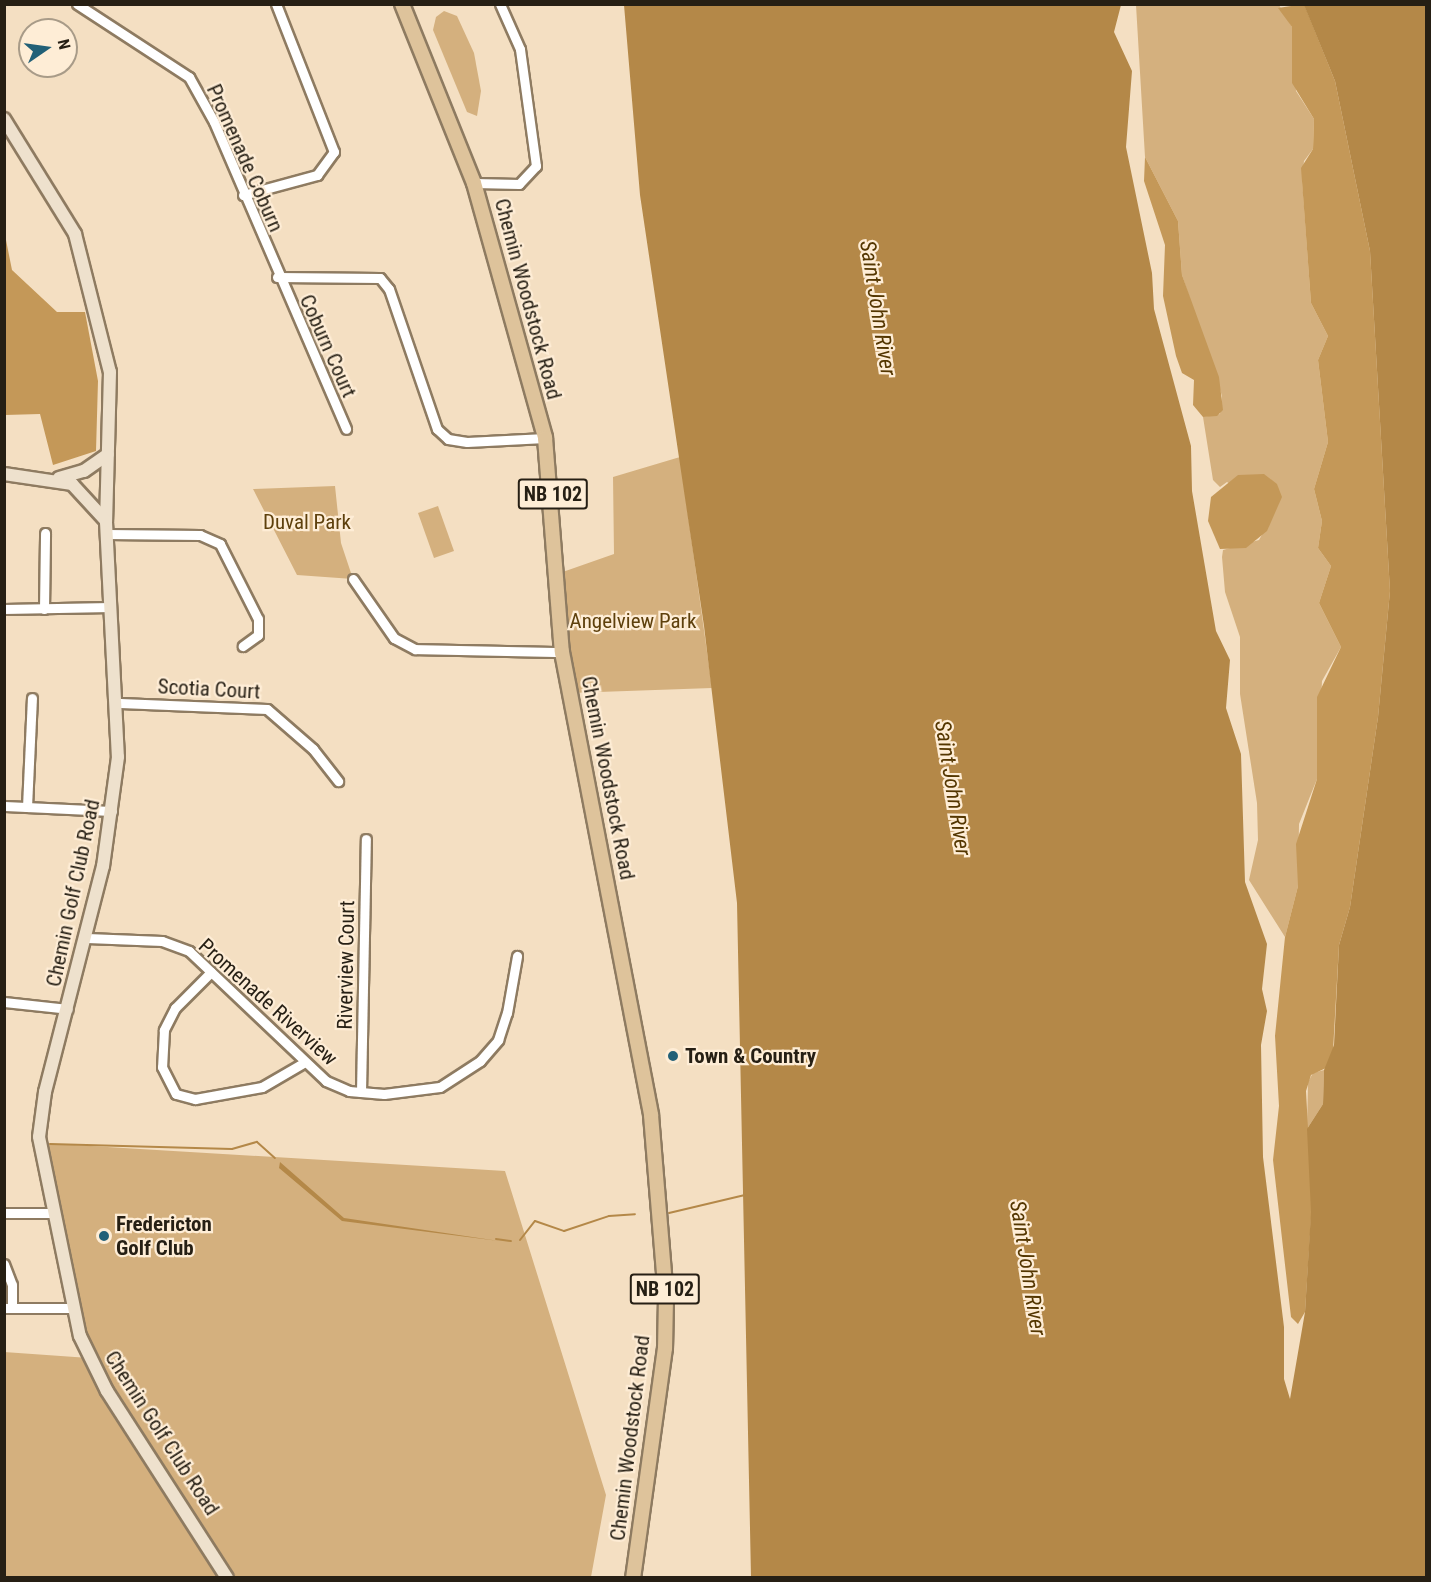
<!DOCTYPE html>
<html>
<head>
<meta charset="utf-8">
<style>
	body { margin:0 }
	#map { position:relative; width:1431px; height:1582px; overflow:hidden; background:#f4dfc2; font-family:"Roboto Condensed",sans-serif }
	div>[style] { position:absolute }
	.green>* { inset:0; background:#d4b07e }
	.forest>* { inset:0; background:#c49858 }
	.water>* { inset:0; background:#b48848 }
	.stream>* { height:2px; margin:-1px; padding:0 1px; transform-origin:1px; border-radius:1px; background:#b48848 }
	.roads { filter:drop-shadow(2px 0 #8e7b61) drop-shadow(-2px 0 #8e7b61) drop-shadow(0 2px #8e7b61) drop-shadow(0 -2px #8e7b61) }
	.street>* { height:9px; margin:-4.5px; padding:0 4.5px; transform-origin:4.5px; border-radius:4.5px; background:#fff }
	.secondary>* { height:12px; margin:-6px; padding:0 6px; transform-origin:6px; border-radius:6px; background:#eee1cd }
	.primary>* { height:14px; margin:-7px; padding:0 7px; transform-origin:7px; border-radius:7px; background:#dec39b }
	.dots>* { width:16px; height:16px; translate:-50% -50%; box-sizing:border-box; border:3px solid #feedd6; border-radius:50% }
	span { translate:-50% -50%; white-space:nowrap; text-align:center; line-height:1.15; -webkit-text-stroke:4.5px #feedd6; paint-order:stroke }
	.shield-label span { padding:2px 4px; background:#feedd6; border:2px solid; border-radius:4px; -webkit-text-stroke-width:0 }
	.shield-label { font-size:20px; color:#261f14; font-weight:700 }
	.street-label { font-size:21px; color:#261f14 }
	.park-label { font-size:21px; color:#5e400c }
	.poi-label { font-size:21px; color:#261f14; font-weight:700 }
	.left { translate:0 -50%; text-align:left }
	.water-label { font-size:22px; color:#543600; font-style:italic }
	.frame { position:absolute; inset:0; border:6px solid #261f14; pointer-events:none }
	.north { position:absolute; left:18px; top:18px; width:60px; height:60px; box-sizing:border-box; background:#feedd6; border:2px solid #a89b88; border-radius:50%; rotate:77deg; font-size:16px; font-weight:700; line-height:24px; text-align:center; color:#261f14 }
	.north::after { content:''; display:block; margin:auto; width:21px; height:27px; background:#226077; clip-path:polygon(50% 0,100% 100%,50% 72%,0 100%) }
</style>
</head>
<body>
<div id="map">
	<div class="green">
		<div style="clip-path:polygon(1136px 5px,1279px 5px,1292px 27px,1296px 91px,1314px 119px,1313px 149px,1304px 161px,1302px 179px,1311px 303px,1328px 336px,1318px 360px,1328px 442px,1314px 489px,1322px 521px,1318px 548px,1331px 566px,1319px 603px,1341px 647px,1322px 681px,1317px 779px,1299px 824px,1298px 886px,1285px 937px,1249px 880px,1258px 840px,1257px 803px,1240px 694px,1240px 637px,1225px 592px,1222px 557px,1223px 550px,1259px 540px,1274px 513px,1227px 482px,1220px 487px,1213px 480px,1203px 417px,1220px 414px,1222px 396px,1182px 275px,1178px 221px,1145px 157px)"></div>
		<div style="clip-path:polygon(444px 11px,457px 16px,474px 53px,481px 91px,477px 116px,467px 112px,433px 30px,436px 17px)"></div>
		<div style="clip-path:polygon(680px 457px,712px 688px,570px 693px,557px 574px,614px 554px,613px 477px)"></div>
		<div style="clip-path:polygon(335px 486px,341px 543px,353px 579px,297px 575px,253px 489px)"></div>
		<div style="clip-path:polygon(438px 506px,454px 551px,434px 558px,418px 513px)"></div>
		<div style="clip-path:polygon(1324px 1070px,1323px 1104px,1307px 1129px,1308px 1082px,1313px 1073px)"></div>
		<div style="clip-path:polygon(41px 1143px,505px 1171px,606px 1495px,591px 1577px,5px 1577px,4px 1352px,89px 1358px)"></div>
	</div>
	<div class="forest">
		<div style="clip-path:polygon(1304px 4px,1335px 81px,1370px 251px,1390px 591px,1378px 717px,1350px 907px,1339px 945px,1333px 1051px,1326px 1068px,1311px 1075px,1306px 1091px,1312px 1203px,1305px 1312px,1298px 1324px,1291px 1317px,1273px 1160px,1279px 1106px,1275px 1036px,1285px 937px,1298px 886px,1296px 844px,1317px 779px,1317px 697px,1341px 647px,1319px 603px,1331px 566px,1318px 548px,1322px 521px,1314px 489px,1328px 442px,1318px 360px,1328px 336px,1311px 303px,1301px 168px,1313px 149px,1314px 119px,1292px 83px,1292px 27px,1278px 8px)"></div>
		<div style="clip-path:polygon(1145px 157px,1178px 221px,1182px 275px,1219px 377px,1223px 410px,1217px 416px,1203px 417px,1193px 405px,1194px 380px,1182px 373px,1176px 356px,1163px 296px,1165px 245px,1144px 181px)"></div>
		<div style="clip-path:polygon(5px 235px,12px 270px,57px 312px,85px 312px,98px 381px,96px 451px,53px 465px,40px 414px,5px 415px)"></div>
		<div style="clip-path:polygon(1264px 474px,1277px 484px,1282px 497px,1267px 531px,1246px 548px,1220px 549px,1208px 521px,1211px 497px,1238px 475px)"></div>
	</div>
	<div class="water">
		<div style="clip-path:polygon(624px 5px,1121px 5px,1114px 32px,1132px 71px,1126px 147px,1152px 273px,1154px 309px,1191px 446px,1192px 491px,1216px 631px,1230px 660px,1226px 708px,1241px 754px,1245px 882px,1267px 944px,1262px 989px,1267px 1011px,1261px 1045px,1263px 1157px,1284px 1327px,1284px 1379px,1290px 1399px,1305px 1312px,1311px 1212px,1307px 1129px,1323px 1104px,1324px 1070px,1334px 1045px,1339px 945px,1350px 907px,1378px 717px,1390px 591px,1370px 251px,1335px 81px,1304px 5px,1426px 5px,1426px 1577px,751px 1577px,737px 903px,704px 626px,640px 195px)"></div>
		<div style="clip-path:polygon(280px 1162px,344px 1218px,499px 1241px,342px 1221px,279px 1168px)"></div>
	</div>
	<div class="stream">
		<div style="left:50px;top:1144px;width:182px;rotate:1.6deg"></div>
		<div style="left:232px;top:1149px;width:26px;rotate:-16deg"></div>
		<div style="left:257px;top:1142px;width:24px;rotate:42deg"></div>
		<div style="left:669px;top:1213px;width:78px;rotate:-13.3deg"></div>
		<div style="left:496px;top:1239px;width:15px;rotate:8deg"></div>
		<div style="left:520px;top:1240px;width:24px;rotate:-52deg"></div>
		<div style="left:535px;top:1221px;width:31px;rotate:19deg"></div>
		<div style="left:564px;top:1231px;width:47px;rotate:-18.4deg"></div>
		<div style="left:609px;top:1216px;width:26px;rotate:-4deg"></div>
	</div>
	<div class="roads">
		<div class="street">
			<div style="left:77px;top:4px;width:134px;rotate:33.1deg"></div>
			<div style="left:189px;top:77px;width:51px;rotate:60.9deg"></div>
			<div style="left:214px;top:122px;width:334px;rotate:66.7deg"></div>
			<div style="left:474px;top:183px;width:45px;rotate:1.3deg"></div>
			<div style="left:519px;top:184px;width:25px;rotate:-47deg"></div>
			<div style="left:536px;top:166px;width:118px;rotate:-97.8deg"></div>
			<div style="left:520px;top:49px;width:49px;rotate:-114deg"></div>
			<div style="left:243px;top:195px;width:77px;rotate:-15.1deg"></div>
			<div style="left:317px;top:175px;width:29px;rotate:-54deg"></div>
			<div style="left:334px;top:152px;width:159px;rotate:-111.4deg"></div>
			<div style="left:277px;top:277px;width:103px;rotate:0.6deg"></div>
			<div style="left:380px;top:278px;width:14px;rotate:51deg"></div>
			<div style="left:389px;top:289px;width:148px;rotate:71.1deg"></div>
			<div style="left:437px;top:429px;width:15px;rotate:42deg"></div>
			<div style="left:448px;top:439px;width:19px;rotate:9deg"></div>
			<div style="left:467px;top:442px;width:78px;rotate:-2.9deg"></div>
			<div style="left:107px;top:534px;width:93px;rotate:0.6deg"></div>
			<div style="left:200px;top:535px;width:22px;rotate:24deg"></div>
			<div style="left:220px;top:544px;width:84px;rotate:63.1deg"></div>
			<div style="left:258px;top:619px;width:16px;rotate:90deg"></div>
			<div style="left:258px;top:635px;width:19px;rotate:144deg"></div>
			<div style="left:353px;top:579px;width:72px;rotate:55.2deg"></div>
			<div style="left:394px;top:638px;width:24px;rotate:28deg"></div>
			<div style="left:415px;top:649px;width:147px;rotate:1.2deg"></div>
			<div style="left:4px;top:609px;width:107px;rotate:-1.1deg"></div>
			<div style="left:44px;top:609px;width:76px;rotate:-89.2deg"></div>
			<div style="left:120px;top:703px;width:147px;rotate:2.3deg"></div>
			<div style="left:267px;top:709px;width:61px;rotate:41deg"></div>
			<div style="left:313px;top:749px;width:41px;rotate:52deg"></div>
			<div style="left:4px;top:806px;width:108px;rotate:2.7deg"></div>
			<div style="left:27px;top:807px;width:109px;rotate:-87.4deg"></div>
			<div style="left:87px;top:938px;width:75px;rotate:2.3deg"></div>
			<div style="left:162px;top:941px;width:29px;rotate:20deg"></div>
			<div style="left:189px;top:951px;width:189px;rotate:43.5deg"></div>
			<div style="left:326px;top:1081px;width:25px;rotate:23deg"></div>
			<div style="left:349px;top:1091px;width:35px;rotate:5deg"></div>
			<div style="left:384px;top:1094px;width:56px;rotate:-7.1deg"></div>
			<div style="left:440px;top:1087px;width:48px;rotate:-33deg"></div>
			<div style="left:480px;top:1061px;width:28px;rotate:-49deg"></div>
			<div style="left:498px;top:1040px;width:28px;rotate:-72deg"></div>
			<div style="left:507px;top:1013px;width:58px;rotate:-80deg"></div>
			<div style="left:211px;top:972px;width:51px;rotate:135deg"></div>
			<div style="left:175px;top:1008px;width:25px;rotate:117deg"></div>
			<div style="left:164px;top:1030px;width:37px;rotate:93deg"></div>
			<div style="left:162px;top:1067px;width:30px;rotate:63deg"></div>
			<div style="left:176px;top:1094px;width:20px;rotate:15deg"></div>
			<div style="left:195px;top:1099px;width:68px;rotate:-10.2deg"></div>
			<div style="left:262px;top:1087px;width:48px;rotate:-30.3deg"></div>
			<div style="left:4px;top:1002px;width:64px;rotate:6.2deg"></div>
			<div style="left:361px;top:1092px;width:253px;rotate:-88.9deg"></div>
			<div style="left:4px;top:1213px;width:47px"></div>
			<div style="left:4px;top:1264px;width:22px;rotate:69deg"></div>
			<div style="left:12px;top:1285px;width:23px;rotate:90deg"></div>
			<div style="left:12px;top:1308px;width:8px;rotate:180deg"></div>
			<div style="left:12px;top:1308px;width:59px"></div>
		</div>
		<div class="secondary">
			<div style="left:4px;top:119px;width:135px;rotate:58.3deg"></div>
			<div style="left:75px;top:234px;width:142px;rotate:75.8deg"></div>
			<div style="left:110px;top:372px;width:150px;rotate:91.5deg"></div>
			<div style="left:106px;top:522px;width:235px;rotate:87.1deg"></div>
			<div style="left:118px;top:757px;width:110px;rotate:97.8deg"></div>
			<div style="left:103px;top:866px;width:233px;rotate:104.4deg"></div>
			<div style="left:45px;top:1092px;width:45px;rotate:97.6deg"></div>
			<div style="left:39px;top:1137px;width:203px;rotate:78.4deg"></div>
			<div style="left:80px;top:1336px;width:61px;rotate:63.9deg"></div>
			<div style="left:107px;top:1391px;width:222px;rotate:57.3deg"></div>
			<div style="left:4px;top:474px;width:69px;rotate:8.4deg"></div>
			<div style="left:72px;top:484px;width:50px;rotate:47.4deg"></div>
			<div style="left:59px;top:478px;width:26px;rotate:-16deg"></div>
			<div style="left:84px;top:471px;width:29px;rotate:-35deg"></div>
		</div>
		<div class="primary">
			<div style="left:402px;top:4px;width:193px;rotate:68.1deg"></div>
			<div style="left:474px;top:183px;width:265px;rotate:74.4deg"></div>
			<div style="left:545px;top:438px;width:215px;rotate:85.5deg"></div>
			<div style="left:562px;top:652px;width:471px;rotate:79.1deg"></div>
			<div style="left:651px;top:1115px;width:184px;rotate:85.3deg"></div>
			<div style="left:666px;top:1298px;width:50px;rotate:91.1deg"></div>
			<div style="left:665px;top:1348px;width:232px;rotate:97.9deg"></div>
		</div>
	</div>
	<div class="dots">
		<div style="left:673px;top:1056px;background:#226077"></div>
		<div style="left:104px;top:1236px;background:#226077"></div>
	</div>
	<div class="shield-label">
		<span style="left:553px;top:494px">NB 102</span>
		<span style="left:665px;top:1289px">NB 102</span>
	</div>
	<div class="street-label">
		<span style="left:245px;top:158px;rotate:66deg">Promenade Coburn</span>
		<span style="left:528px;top:299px;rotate:75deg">Chemin Woodstock Road</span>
		<span style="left:328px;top:346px;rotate:66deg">Coburn Court</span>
		<span style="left:209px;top:689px;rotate:3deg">Scotia Court</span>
		<span style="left:608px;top:778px;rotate:79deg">Chemin Woodstock Road</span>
		<span style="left:73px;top:893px;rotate:-78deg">Chemin Golf Club Road</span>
		<span style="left:346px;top:965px;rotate:-89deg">Riverview Court</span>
		<span style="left:268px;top:1002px;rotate:42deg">Promenade Riverview</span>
		<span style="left:162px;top:1433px;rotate:57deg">Chemin Golf Club Road</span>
		<span style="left:630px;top:1438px;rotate:-83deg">Chemin Woodstock Road</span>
	</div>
	<div class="park-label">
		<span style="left:307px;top:522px">Duval Park</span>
		<span style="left:633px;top:621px">Angelview Park</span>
	</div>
	<div class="poi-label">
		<span class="left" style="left:685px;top:1056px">Town &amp; Country</span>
		<span class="left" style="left:116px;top:1236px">Fredericton<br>Golf Club</span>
	</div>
	<div class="water-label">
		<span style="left:878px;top:308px;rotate:81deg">Saint John River</span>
		<span style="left:953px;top:788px;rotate:81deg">Saint John River</span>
		<span style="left:1028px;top:1268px;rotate:81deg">Saint John River</span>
	</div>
	<div class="frame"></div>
	<div class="north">N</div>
</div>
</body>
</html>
